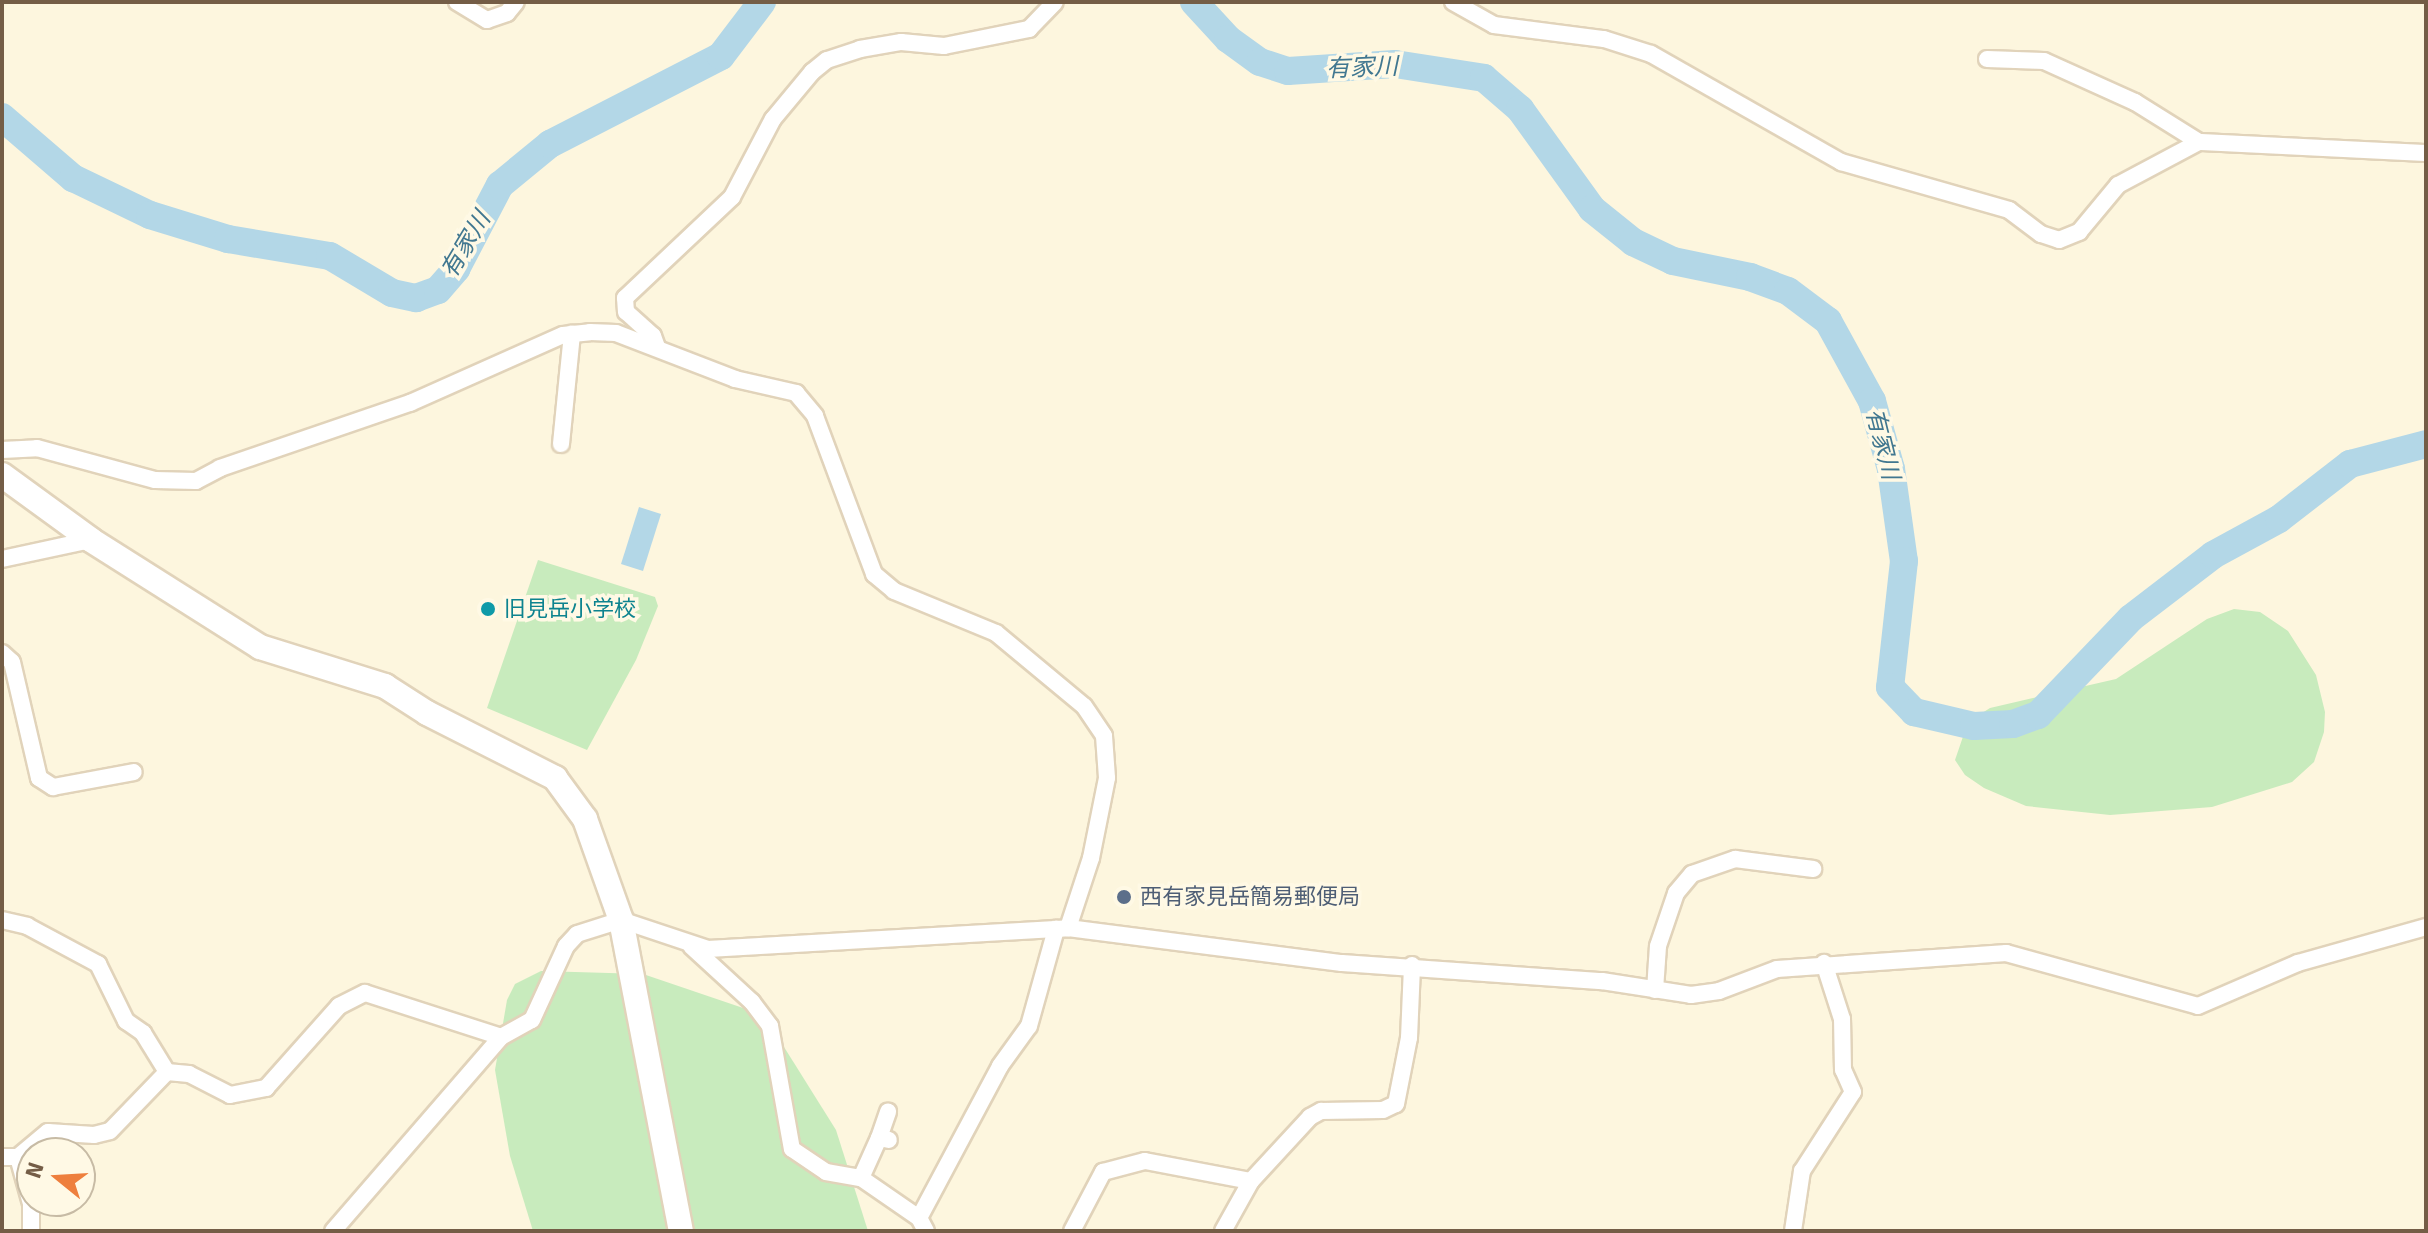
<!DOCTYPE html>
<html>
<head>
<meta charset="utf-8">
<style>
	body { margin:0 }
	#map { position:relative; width:2428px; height:1233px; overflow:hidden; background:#fdf6de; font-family:Signika,"Noto Sans JP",sans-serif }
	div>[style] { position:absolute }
	.green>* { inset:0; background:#c8ebbd }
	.water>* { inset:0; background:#b3d7e7 }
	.river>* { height:28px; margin:-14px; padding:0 14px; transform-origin:14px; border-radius:14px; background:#b3d7e7 }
	.roads { filter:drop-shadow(2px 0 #e1d3ba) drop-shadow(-2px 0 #e1d3ba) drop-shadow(0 2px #e1d3ba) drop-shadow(0 -2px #e1d3ba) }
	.street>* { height:16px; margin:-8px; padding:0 8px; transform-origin:8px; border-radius:8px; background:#fff }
	.secondary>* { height:24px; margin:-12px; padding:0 12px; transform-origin:12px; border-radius:12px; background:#fff }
	.dots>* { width:22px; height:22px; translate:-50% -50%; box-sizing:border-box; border:4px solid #fff9e5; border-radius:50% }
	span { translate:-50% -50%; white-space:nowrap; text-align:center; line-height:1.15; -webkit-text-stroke:7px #fff9e5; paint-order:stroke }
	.culture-label { font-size:22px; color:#0d838f }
	.left { translate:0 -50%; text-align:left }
	.service-label { font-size:22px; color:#4e5e75 }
	.water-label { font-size:24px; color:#417790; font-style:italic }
	.frame { position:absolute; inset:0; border:4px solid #745d46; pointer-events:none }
	.north { position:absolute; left:16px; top:1137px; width:80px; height:80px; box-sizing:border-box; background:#fff9e5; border:2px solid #c7bba5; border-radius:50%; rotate:288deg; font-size:22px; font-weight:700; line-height:32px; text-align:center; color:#745d46 }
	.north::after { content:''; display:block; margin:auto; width:28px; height:36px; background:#ee7f3d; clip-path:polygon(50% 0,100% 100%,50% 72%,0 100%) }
</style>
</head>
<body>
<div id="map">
	<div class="green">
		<div style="clip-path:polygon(538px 560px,655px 597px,658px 606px,636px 660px,587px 750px,487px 708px)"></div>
		<div style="clip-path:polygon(2234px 609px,2260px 612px,2288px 631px,2316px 675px,2325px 712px,2324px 732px,2314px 762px,2292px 782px,2212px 807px,2110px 815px,2026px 806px,1984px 788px,1965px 775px,1955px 760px,1968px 722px,1990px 708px,2116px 679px,2207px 619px)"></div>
		<div style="clip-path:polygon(541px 971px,643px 974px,749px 1010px,779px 1039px,836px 1130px,868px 1231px,533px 1231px,510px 1156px,495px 1070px,507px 1000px,515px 984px)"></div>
	</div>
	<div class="water">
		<div style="clip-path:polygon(639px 507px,661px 514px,643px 571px,621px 564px)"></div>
	</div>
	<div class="river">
		<div style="left:1194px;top:2px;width:50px;rotate:47.4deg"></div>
		<div style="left:1228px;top:39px;width:39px;rotate:36deg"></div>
		<div style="left:1260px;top:62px;width:29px;rotate:18deg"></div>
		<div style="left:1288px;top:71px;width:107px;rotate:-3.7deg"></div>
		<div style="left:1395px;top:64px;width:90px;rotate:8.9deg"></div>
		<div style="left:1484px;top:78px;width:48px;rotate:40.7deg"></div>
		<div style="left:1520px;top:109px;width:123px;rotate:54.2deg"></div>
		<div style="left:1592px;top:209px;width:53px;rotate:38.8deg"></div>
		<div style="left:1633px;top:242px;width:44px;rotate:25.4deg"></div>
		<div style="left:1673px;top:261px;width:79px;rotate:11.7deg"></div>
		<div style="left:1750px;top:277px;width:40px;rotate:20.2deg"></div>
		<div style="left:1788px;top:291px;width:50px;rotate:36.9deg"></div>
		<div style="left:1828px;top:321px;width:91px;rotate:61.2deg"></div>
		<div style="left:1872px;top:401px;width:71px;rotate:74.4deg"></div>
		<div style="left:1891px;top:469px;width:93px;rotate:82deg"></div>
		<div style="left:1904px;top:561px;width:127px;rotate:96.3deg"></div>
		<div style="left:1890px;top:687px;width:35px;rotate:46deg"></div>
		<div style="left:1914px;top:712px;width:62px;rotate:13.1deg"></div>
		<div style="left:1974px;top:726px;width:39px;rotate:-3deg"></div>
		<div style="left:2013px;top:724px;width:27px;rotate:-20deg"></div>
		<div style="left:2038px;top:715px;width:134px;rotate:-46.2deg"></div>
		<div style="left:2131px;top:618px;width:103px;rotate:-37.5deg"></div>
		<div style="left:2213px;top:555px;width:75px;rotate:-28.6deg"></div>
		<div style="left:2279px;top:519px;width:90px;rotate:-37.8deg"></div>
		<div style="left:2350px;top:464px;width:79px;rotate:-14.7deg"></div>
		<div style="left:2px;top:117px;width:94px;rotate:40.7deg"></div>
		<div style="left:73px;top:178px;width:85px;rotate:25.7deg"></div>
		<div style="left:150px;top:215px;width:82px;rotate:17.1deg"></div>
		<div style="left:228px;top:239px;width:103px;rotate:9.5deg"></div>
		<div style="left:330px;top:256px;width:72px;rotate:30.8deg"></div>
		<div style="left:392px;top:293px;width:25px;rotate:12deg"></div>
		<div style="left:416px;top:298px;width:23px;rotate:-20deg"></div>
		<div style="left:438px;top:290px;width:28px;rotate:-49deg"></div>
		<div style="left:456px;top:269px;width:95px;rotate:-62.4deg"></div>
		<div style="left:500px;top:185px;width:65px;rotate:-39.4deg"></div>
		<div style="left:550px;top:144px;width:192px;rotate:-27.2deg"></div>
		<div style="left:721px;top:56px;width:68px;rotate:-52.8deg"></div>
	</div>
	<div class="roads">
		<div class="street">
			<div style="left:457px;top:2px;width:35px;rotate:31deg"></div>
			<div style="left:487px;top:20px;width:21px;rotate:-19deg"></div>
			<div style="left:507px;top:13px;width:14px;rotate:-51deg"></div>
			<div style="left:1453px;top:2px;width:47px;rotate:29.3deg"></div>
			<div style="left:1494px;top:25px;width:111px;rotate:7.3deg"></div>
			<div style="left:1604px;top:39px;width:49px;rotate:17.7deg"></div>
			<div style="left:1651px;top:54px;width:219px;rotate:29.6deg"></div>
			<div style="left:1841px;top:162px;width:175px;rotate:15.9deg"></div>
			<div style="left:2009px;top:210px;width:40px;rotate:37deg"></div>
			<div style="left:2041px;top:234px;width:19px;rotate:18deg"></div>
			<div style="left:2059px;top:240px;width:22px;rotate:-22deg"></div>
			<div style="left:2079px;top:232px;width:61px;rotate:-50.3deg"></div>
			<div style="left:2118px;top:185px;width:92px;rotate:-28deg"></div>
			<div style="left:2199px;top:142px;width:227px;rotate:2.8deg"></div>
			<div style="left:1987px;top:59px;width:57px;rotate:2deg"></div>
			<div style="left:2044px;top:61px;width:100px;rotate:24.3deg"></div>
			<div style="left:2135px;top:102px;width:75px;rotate:32deg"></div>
			<div style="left:657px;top:347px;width:12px;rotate:-110deg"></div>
			<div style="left:653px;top:336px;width:36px;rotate:-138deg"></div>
			<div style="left:626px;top:312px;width:14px;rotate:-94deg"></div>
			<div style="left:625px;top:298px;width:147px;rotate:-43.3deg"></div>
			<div style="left:732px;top:197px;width:88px;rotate:-62.3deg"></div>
			<div style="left:773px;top:119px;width:61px;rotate:-50.3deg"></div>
			<div style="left:812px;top:72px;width:19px;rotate:-39deg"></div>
			<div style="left:827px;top:60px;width:35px;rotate:-18deg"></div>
			<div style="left:860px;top:49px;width:42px;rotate:-9.7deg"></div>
			<div style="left:901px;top:42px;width:43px;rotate:5.3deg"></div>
			<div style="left:944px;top:46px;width:87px;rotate:-11.3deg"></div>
			<div style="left:1029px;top:29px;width:37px;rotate:-46deg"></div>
			<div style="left:561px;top:444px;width:111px;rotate:-84.3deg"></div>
			<div style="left:2px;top:450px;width:35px;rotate:-3deg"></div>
			<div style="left:37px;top:448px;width:122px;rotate:15.2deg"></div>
			<div style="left:155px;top:480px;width:41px;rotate:1.4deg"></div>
			<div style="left:196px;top:481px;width:27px;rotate:-28deg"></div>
			<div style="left:220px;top:468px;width:201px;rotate:-18.9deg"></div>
			<div style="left:410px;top:403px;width:167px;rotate:-24deg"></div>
			<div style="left:563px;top:335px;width:27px;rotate:-6deg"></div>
			<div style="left:590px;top:332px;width:26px;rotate:2deg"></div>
			<div style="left:616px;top:333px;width:128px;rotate:21.1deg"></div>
			<div style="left:735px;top:379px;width:63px;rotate:12.9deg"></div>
			<div style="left:796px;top:393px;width:30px;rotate:50deg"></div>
			<div style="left:815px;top:416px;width:169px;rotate:69.5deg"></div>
			<div style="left:874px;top:574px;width:26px;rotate:40deg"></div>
			<div style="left:894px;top:591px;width:110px;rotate:22.4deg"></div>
			<div style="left:996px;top:633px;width:114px;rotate:39.7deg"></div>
			<div style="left:1084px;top:706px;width:36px;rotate:56deg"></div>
			<div style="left:1104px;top:736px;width:42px;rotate:85.9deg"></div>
			<div style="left:1107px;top:778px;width:82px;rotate:101.3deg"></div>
			<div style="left:1091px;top:858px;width:74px;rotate:108.2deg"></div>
			<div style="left:2px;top:559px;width:91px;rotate:-12.1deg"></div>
			<div style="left:2px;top:653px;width:13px;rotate:42deg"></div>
			<div style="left:12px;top:662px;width:119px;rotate:76.9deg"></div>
			<div style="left:39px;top:778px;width:17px;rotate:33deg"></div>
			<div style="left:53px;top:787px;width:82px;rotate:-10.5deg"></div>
			<div style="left:2px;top:920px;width:26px;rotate:13deg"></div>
			<div style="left:27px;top:926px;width:81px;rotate:28.2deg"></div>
			<div style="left:98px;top:964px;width:64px;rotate:63.8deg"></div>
			<div style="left:126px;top:1021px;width:21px;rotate:35deg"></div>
			<div style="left:143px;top:1033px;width:46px;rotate:58.4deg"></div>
			<div style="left:691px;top:946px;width:83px;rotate:42.6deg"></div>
			<div style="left:752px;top:1002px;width:30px;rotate:53deg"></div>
			<div style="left:770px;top:1026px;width:125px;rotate:79.9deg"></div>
			<div style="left:792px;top:1149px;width:41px;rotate:34.1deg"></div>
			<div style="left:826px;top:1172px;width:36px;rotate:10deg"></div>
			<div style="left:861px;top:1178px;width:70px;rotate:34.6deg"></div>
			<div style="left:1655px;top:990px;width:44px;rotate:-86.1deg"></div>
			<div style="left:1658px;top:946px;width:56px;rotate:-71.2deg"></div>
			<div style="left:1676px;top:893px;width:25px;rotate:-50deg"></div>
			<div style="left:1692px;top:874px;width:46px;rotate:-19.2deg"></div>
			<div style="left:1735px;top:859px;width:79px;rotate:7.3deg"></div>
			<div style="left:879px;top:1138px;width:28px;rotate:-71deg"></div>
			<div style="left:2px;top:1157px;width:16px"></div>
			<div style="left:18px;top:1157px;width:39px;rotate:-40deg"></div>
			<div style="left:48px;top:1132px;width:46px;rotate:3.7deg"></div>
			<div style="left:94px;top:1135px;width:16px;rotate:-14deg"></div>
			<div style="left:110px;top:1131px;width:82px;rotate:-46deg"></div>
			<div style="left:167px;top:1072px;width:22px;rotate:5deg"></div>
			<div style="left:189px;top:1074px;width:46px;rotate:27.1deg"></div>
			<div style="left:230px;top:1095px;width:37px;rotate:-11deg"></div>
			<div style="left:266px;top:1088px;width:110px;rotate:-48.3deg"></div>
			<div style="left:339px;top:1006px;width:29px;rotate:-27deg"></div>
			<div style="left:365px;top:993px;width:143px;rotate:17.9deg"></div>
			<div style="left:18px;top:1157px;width:49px;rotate:74.5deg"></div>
			<div style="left:31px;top:1204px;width:27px;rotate:90deg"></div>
			<div style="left:861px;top:1178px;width:44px;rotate:-65.8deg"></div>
			<div style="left:879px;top:1138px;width:10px;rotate:11deg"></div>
			<div style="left:333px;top:1231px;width:257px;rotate:-49.1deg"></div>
			<div style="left:501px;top:1037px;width:35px;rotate:-29deg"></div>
			<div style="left:532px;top:1020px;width:81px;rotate:-65.3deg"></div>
			<div style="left:566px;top:946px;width:16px;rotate:-47deg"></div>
			<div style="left:577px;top:934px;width:46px;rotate:-17.7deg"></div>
			<div style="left:621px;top:920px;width:92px;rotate:18.4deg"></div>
			<div style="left:708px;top:949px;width:361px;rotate:-3.3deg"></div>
			<div style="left:1068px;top:928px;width:276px;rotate:7.3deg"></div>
			<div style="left:1342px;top:963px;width:261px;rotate:4deg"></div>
			<div style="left:1602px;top:981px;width:90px;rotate:8.9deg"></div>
			<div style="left:1691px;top:995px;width:28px;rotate:-8deg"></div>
			<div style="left:1719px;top:991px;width:62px;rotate:-20.8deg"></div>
			<div style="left:1777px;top:969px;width:230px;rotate:-4deg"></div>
			<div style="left:2006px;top:953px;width:199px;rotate:15.4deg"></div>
			<div style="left:2198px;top:1006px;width:109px;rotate:-23.3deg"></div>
			<div style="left:2298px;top:963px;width:133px;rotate:-15.7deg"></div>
			<div style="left:926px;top:1231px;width:15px;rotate:-118deg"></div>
			<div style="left:919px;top:1218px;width:172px;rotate:-61.9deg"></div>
			<div style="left:1000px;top:1066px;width:49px;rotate:-54.1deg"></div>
			<div style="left:1029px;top:1026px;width:101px;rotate:-74.4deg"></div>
			<div style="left:1072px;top:1231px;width:67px;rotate:-62.3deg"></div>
			<div style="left:1103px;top:1172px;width:43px;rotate:-14.7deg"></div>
			<div style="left:1145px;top:1161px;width:108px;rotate:10.7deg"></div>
			<div style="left:1223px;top:1231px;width:57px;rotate:-60.8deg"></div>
			<div style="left:1251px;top:1181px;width:87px;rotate:-47.3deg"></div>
			<div style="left:1310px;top:1117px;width:13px;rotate:-29deg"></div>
			<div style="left:1321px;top:1111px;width:62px;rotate:-0.9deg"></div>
			<div style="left:1383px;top:1110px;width:14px;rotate:-25deg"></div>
			<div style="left:1396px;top:1104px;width:67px;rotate:-78.9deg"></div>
			<div style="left:1409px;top:1038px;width:73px;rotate:-87.6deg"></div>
			<div style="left:1793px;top:1231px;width:61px;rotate:-81.5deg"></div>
			<div style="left:1802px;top:1171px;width:94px;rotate:-57.2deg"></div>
			<div style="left:1853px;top:1092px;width:24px;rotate:-114deg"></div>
			<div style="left:1843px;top:1070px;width:51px;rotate:-91.1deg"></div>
			<div style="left:1842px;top:1019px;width:59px;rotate:-107.8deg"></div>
		</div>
		<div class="secondary">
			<div style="left:2px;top:475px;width:110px;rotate:36.1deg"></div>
			<div style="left:91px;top:540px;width:200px;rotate:32.3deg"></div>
			<div style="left:260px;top:647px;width:131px;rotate:17.3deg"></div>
			<div style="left:385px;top:686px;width:50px;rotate:32.7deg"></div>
			<div style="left:427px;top:713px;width:144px;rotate:26.9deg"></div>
			<div style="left:555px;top:778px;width:51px;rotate:53.8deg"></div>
			<div style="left:585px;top:819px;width:107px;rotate:70.4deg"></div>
			<div style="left:621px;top:920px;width:317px;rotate:79.1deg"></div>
		</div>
	</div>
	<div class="dots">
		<div style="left:488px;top:609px;background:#0f9aa8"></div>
		<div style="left:1124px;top:897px;background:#5c6f8a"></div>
	</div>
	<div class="culture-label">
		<span class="left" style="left:504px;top:609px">旧見岳小学校</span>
	</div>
	<div class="service-label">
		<span class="left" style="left:1140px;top:897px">西有家見岳簡易郵便局</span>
	</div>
	<div class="water-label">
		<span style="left:1362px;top:68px;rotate:-2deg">有家川</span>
		<span style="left:466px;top:245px;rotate:-59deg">有家川</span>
		<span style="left:1882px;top:444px;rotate:76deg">有家川</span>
	</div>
	<div class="frame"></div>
	<div class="north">N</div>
</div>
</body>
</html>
